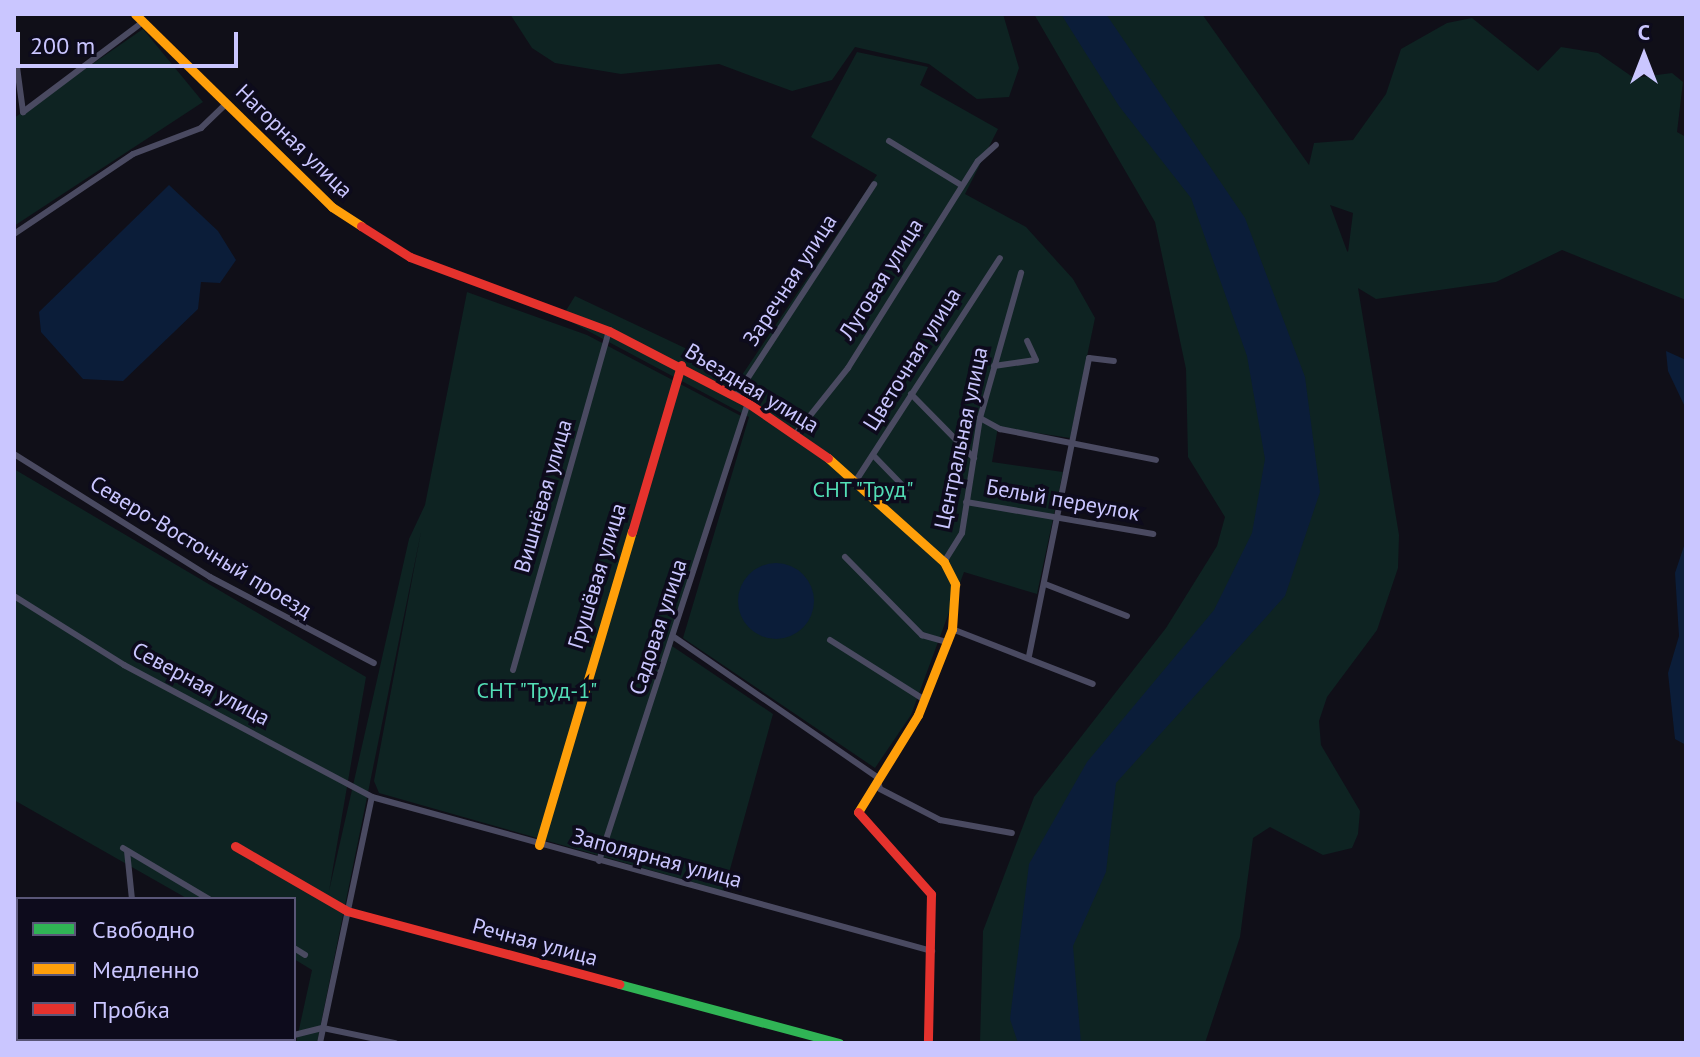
<!DOCTYPE html>
<html>
<head>
<meta charset="utf-8">
<style>
	body { margin:0 }
	#map { position:relative; width:1700px; height:1057px; overflow:hidden; background:#100f18; font-family:"PT Sans",sans-serif }
	div>[style] { position:absolute }
	.green>* { inset:0; background:#0e2322 }
	.water>* { inset:0; background:#0b1d39 }
	.round { border-radius:50% }
	.street>* { height:6px; margin:-3px; padding:0 3px; transform-origin:3px; border-radius:3px; background:#4a4a61 }
	.fast>* { height:9px; margin:-4.5px; padding:0 4.5px; transform-origin:4.5px; border-radius:4.5px; background:#30b455 }
	.slow>* { height:9px; margin:-4.5px; padding:0 4.5px; transform-origin:4.5px; border-radius:4.5px; background:#ff9f0a }
	.jam>* { height:9px; margin:-4.5px; padding:0 4.5px; transform-origin:4.5px; border-radius:4.5px; background:#e5322d }
	span { translate:-50% -50%; white-space:nowrap; text-align:center; line-height:1.15; -webkit-text-stroke:7px #0d0b1c; paint-order:stroke }
	.street-label { font-size:22px; color:#cac6ff }
	.park-label { font-size:22px; color:#53deb6 }
	.frame { position:absolute; inset:0; border:16px solid #cac6ff; pointer-events:none }
	.legend { position:absolute; left:16px; top:897px; width:280px; height:144px; box-sizing:border-box; background:#0d0b1c; border:2px solid #595677; margin:0; padding:10px 14px; list-style:none; font-size:24px; color:#cac6ff }
	.legend li { display:flex; align-items:center; gap:16px; height:40px }
	.legend b { width:40px; border:2px solid #595677 }
	.north { position:absolute; left:1604px; top:16px; width:80px; height:80px; -webkit-text-stroke:6px #0d0b1c; paint-order:stroke; rotate:0deg; font-size:22px; font-weight:700; line-height:32px; text-align:center; color:#cac6ff }
	.north::after { content:''; display:block; margin:auto; width:28px; height:36px; background:#cac6ff; clip-path:polygon(50% 0,100% 100%,50% 72%,0 100%) }
	.scale { position:absolute; left:16px; top:32px; width:222px; height:36px; box-sizing:border-box; border:4px solid #cac6ff; border-top:0; padding-left:10px; font-size:24px; line-height:28px; white-space:nowrap; color:#cac6ff; -webkit-text-stroke:6px #0d0b1c; paint-order:stroke }
</style>
</head>
<body>
<div id="map">
	<div class="green">
		<div style="clip-path:polygon(510px 14px,1003px 14px,1019px 68px,1009px 97px,977px 99px,929px 64px,855px 47px,832px 80px,792px 91px,719px 64px,621px 74px,555px 63px,532px 48px)"></div>
		<div style="clip-path:polygon(evenodd,1034px 14px,1202px 14px,1309px 165px,1314px 143px,1353px 140px,1386px 94px,1401px 49px,1447px 23px,1472px 18px,1538px 71px,1561px 47px,1598px 53px,1634px 78px,1672px 73px,1683px 82px,1677px 132px,1686px 137px,1686px 300px,1562px 250px,1496px 282px,1376px 299px,1358px 288px,1399px 535px,1398px 568px,1377px 630px,1327px 697px,1319px 721px,1321px 745px,1360px 811px,1358px 834px,1352px 848px,1323px 855px,1270px 827px,1253px 838px,1240px 937px,1205px 1043px,980px 1043px,983px 931px,1034px 797px,1166px 628px,1217px 546px,1225px 517px,1188px 457px,1186px 369px,1155px 222px,1034px 14px,1330px 205px,1353px 213px,1348px 252px,1347px 251px,1330px 205px)"></div>
		<div style="clip-path:polygon(143px 29px,203px 102px,14px 226px,14px 118px)"></div>
		<div style="clip-path:polygon(857px 52px,928px 67px,920px 85px,998px 129px,965px 194px,1026px 227px,1073px 279px,1095px 318px,1070px 438px,998px 427px,992px 462px,1063px 472px,1037px 594px,964px 572px,911px 715px,875px 768px,683px 638px,749px 417px,562px 317px,575px 296px,742px 375px,877px 175px,811px 137px)"></div>
		<div style="clip-path:polygon(467px 292px,587px 335px,741px 416px,672px 646px,773px 714px,724px 891px,379px 793px,374px 781px,421px 532px,317px 1043px,296px 1043px,312px 970px,294px 959px,294px 899px,188px 899px,14px 800px,14px 469px,366px 677px,329px 891px,409px 539px,425px 505px)"></div>
	</div>
	<div class="water">
		<div style="clip-path:polygon(1061px 14px,1106px 14px,1245px 218px,1305px 377px,1320px 492px,1285px 596px,1116px 783px,1106px 872px,1073px 946px,1081px 1043px,1018px 1043px,1010px 1019px,1029px 864px,1087px 762px,1214px 610px,1252px 533px,1265px 459px,1247px 356px,1191px 198px,1119px 106px)"></div>
		<div style="clip-path:polygon(169px 185px,218px 231px,236px 260px,220px 283px,201px 282px,198px 309px,123px 381px,83px 379px,41px 332px,39px 312px)"></div>
		<div style="clip-path:polygon(1666px 351px,1686px 360px,1686px 409px,1668px 371px)"></div>
		<div style="clip-path:polygon(1686px 540px,1686px 745px,1675px 739px,1668px 673px,1679px 636px,1675px 573px)"></div>
		<div class="round" style="left:738px;top:563px;width:76px;height:76px"></div>
	</div>
	<div class="street">
		<div style="left:14px;top:45px;width:68px;rotate:82.3deg"></div>
		<div style="left:23px;top:112px;width:150px;rotate:-36.9deg"></div>
		<div style="left:889px;top:141px;width:84px;rotate:31.4deg"></div>
		<div style="left:14px;top:234px;width:143px;rotate:-33.9deg"></div>
		<div style="left:133px;top:154px;width:73px;rotate:-20.9deg"></div>
		<div style="left:201px;top:128px;width:36px;rotate:-44deg"></div>
		<div style="left:994px;top:366px;width:42px;rotate:-8.1deg"></div>
		<div style="left:1036px;top:360px;width:21px;rotate:-115deg"></div>
		<div style="left:911px;top:394px;width:90px;rotate:45.5deg"></div>
		<div style="left:736px;top:396px;width:253px;rotate:-56.9deg"></div>
		<div style="left:980px;top:418px;width:23px;rotate:29deg"></div>
		<div style="left:1000px;top:429px;width:159px;rotate:11.2deg"></div>
		<div style="left:797px;top:432px;width:82px;rotate:-51.4deg"></div>
		<div style="left:848px;top:368px;width:244px;rotate:-57.9deg"></div>
		<div style="left:978px;top:161px;width:24px;rotate:-42deg"></div>
		<div style="left:14px;top:454px;width:231px;rotate:32.1deg"></div>
		<div style="left:210px;top:577px;width:185px;rotate:27.7deg"></div>
		<div style="left:873px;top:455px;width:47px;rotate:45.9deg"></div>
		<div style="left:857px;top:479px;width:263px;rotate:-57.1deg"></div>
		<div style="left:966px;top:502px;width:190px;rotate:9.7deg"></div>
		<div style="left:845px;top:557px;width:110px;rotate:45.4deg"></div>
		<div style="left:922px;top:635px;width:25px;rotate:16deg"></div>
		<div style="left:944px;top:562px;width:34px;rotate:-58deg"></div>
		<div style="left:962px;top:533px;width:116px;rotate:-81.1deg"></div>
		<div style="left:980px;top:418px;width:151px;rotate:-74.2deg"></div>
		<div style="left:1045px;top:584px;width:88px;rotate:21.3deg"></div>
		<div style="left:14px;top:596px;width:130px;rotate:32.1deg"></div>
		<div style="left:124px;top:665px;width:281px;rotate:28deg"></div>
		<div style="left:952px;top:629px;width:151px;rotate:21.3deg"></div>
		<div style="left:674px;top:637px;width:247px;rotate:34.6deg"></div>
		<div style="left:877px;top:777px;width:12px;rotate:76deg"></div>
		<div style="left:880px;top:789px;width:68px;rotate:27.3deg"></div>
		<div style="left:940px;top:820px;width:73px;rotate:10.2deg"></div>
		<div style="left:830px;top:640px;width:112px;rotate:32.3deg"></div>
		<div style="left:1029px;top:656px;width:304px;rotate:-78.6deg"></div>
		<div style="left:1089px;top:358px;width:25px;rotate:7deg"></div>
		<div style="left:513px;top:670px;width:352px;rotate:-74.2deg"></div>
		<div style="left:372px;top:797px;width:581px;rotate:15.38deg"></div>
		<div style="left:123px;top:848px;width:100px;rotate:30.7deg"></div>
		<div style="left:127px;top:851px;width:48px;rotate:84.1deg"></div>
		<div style="left:599px;top:861px;width:482px;rotate:-72deg"></div>
		<div style="left:14px;top:935px;width:35px;rotate:83deg"></div>
		<div style="left:294px;top:948px;width:13px;rotate:32deg"></div>
		<div style="left:294px;top:1035px;width:30px;rotate:-14deg"></div>
		<div style="left:323px;top:1028px;width:74px;rotate:11.8deg"></div>
		<div style="left:26px;top:1039px;width:4px;rotate:90deg"></div>
		<div style="left:149px;top:1039px;width:4px;rotate:90deg"></div>
		<div style="left:256px;top:1043px;width:18px;rotate:-13deg"></div>
		<div style="left:320px;top:1043px;width:251px;rotate:-78.1deg"></div>
	</div>
	<div class="fast">
		<div style="left:619px;top:984px;width:228px;rotate:15deg"></div>
	</div>
	<div class="slow">
		<div style="left:135px;top:14px;width:276px;rotate:44.4deg"></div>
		<div style="left:332px;top:207px;width:35px;rotate:33deg"></div>
		<div style="left:828px;top:458px;width:156px;rotate:41.9deg"></div>
		<div style="left:944px;top:562px;width:25px;rotate:63deg"></div>
		<div style="left:955px;top:584px;width:45px;rotate:93.8deg"></div>
		<div style="left:952px;top:629px;width:92px;rotate:111.6deg"></div>
		<div style="left:918px;top:715px;width:114px;rotate:121.7deg"></div>
		<div style="left:539px;top:845px;width:327px;rotate:-73.5deg"></div>
	</div>
	<div class="jam">
		<div style="left:361px;top:226px;width:58px;rotate:32.3deg"></div>
		<div style="left:410px;top:257px;width:212px;rotate:20.4deg"></div>
		<div style="left:609px;top:331px;width:157px;rotate:27.4deg"></div>
		<div style="left:748px;top:403px;width:97px;rotate:34.5deg"></div>
		<div style="left:632px;top:532px;width:174px;rotate:-73.6deg"></div>
		<div style="left:858px;top:812px;width:110px;rotate:48.3deg"></div>
		<div style="left:931px;top:894px;width:149px;rotate:91.2deg"></div>
		<div style="left:235px;top:846px;width:129px;rotate:30.1deg"></div>
		<div style="left:347px;top:911px;width:282px;rotate:15deg"></div>
	</div>
	<div class="street-label">
		<span style="left:294px;top:141px;rotate:44deg">Нагорная улица</span>
		<span style="left:881px;top:279px;rotate:-58deg">Луговая улица</span>
		<span style="left:790px;top:280px;rotate:-57deg">Заречная улица</span>
		<span style="left:912px;top:359px;rotate:-58deg">Цветочная улица</span>
		<span style="left:752px;top:388px;rotate:31deg">Въездная улица</span>
		<span style="left:961px;top:438px;rotate:-78deg">Центральная улица</span>
		<span style="left:543px;top:496px;rotate:-74deg">Вишнёвая улица</span>
		<span style="left:1063px;top:500px;rotate:10deg">Белый переулок</span>
		<span style="left:201px;top:547px;rotate:31deg">Северо-Восточный проезд</span>
		<span style="left:597px;top:576px;rotate:-73deg">Грушёвая улица</span>
		<span style="left:658px;top:627px;rotate:-72deg">Садовая улица</span>
		<span style="left:201px;top:684px;rotate:28deg">Северная улица</span>
		<span style="left:657px;top:858px;rotate:15deg">Заполярная улица</span>
		<span style="left:535px;top:942px;rotate:15deg">Речная улица</span>
	</div>
	<div class="park-label">
		<span style="left:863px;top:490px">СНТ "Труд"</span>
		<span style="left:537px;top:691px">СНТ "Труд-1"</span>
	</div>
	<div class="frame"></div>
	<ul class="legend">
	<li><b style="height:10px;background:#30b455"></b>Свободно</li>
	<li><b style="height:10px;background:#ff9f0a"></b>Медленно</li>
	<li><b style="height:10px;background:#e5322d"></b>Пробка</li>
	</ul>
	<div class="north">С</div>
	<div class="scale">200 m</div>
</div>
</body>
</html>
